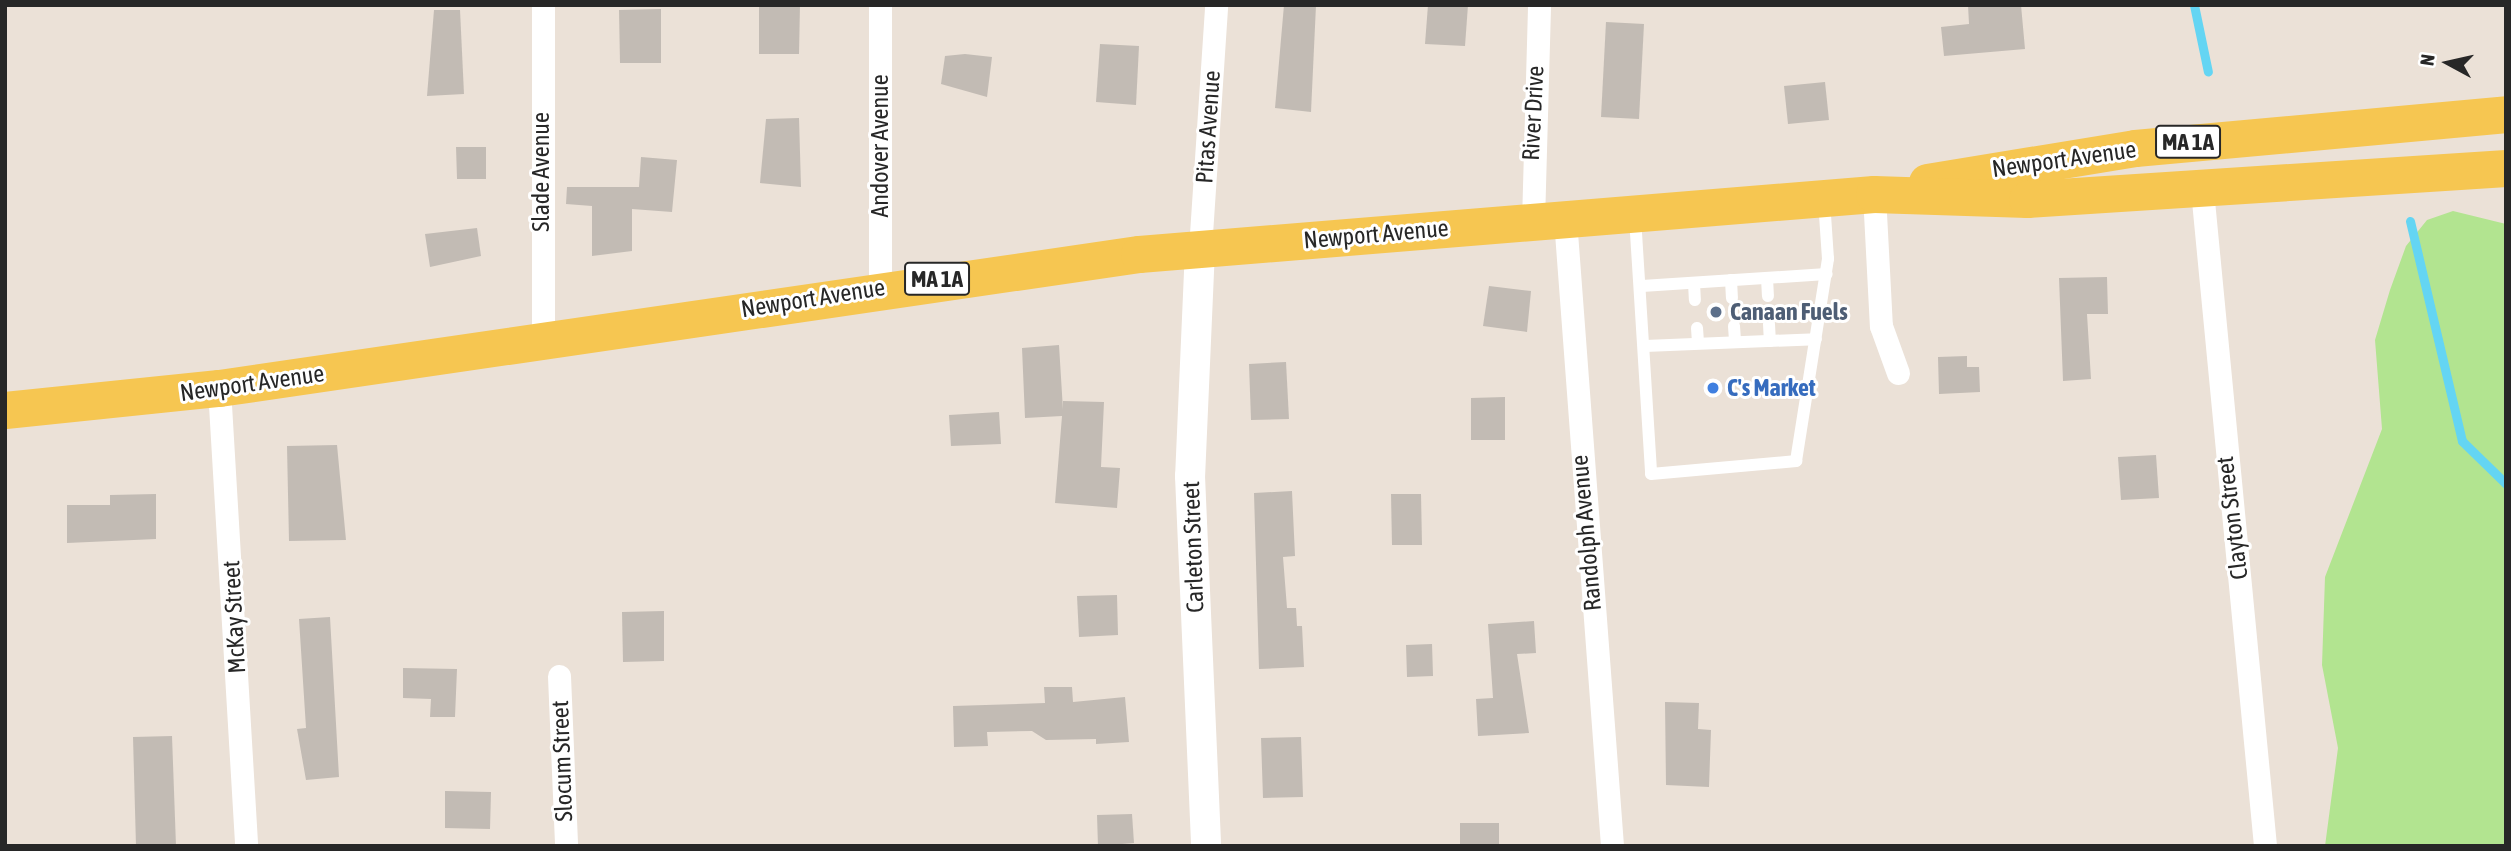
<!DOCTYPE html>
<html>
<head>
<meta charset="utf-8">
<style>
	body { margin:0 }
	#map { position:relative; width:2511px; height:851px; overflow:hidden; background:#ebe1d7; font-family:"Asap Condensed",sans-serif }
	div>[style] { position:absolute }
	.green>* { inset:0; background:#b2e490 }
	.stream>* { height:9px; margin:-4.5px; padding:0 4.5px; transform-origin:4.5px; border-radius:4.5px; background:#64d5f3 }
	.building>* { inset:0; background:#c2bbb4 }
	.service>* { height:12px; margin:-6px; padding:0 6px; transform-origin:6px; border-radius:6px; background:#fff }
	.minor>* { height:23px; margin:-11.5px; padding:0 11.5px; transform-origin:11.5px; border-radius:11.5px; background:#fff }
	.tertiary>* { height:30px; margin:-15px; padding:0 15px; transform-origin:15px; border-radius:15px; background:#fff }
	.primary>* { height:37px; margin:-18.5px; padding:0 18.5px; transform-origin:18.5px; border-radius:18.5px; background:#f6c651 }
	.dots>* { width:19px; height:19px; translate:-50% -50%; box-sizing:border-box; border:4px solid #fff; border-radius:50% }
	span { translate:-50% -50%; white-space:nowrap; text-align:center; line-height:1.15; -webkit-text-stroke:6px #fff; paint-order:stroke }
	.shield-label span { padding:2px 5px; background:#fff; border:2px solid; border-radius:5px; -webkit-text-stroke-width:0 }
	.shield-label { font-size:23px; color:#272727; font-weight:700 }
	.street-label { font-size:24px; color:#272727 }
	.service-label { font-size:24px; color:#4e5e75; font-weight:700 }
	.left { translate:0 -50%; text-align:left }
	.shop-label { font-size:24px; color:#366cbe; font-weight:700 }
	.frame { position:absolute; inset:0; border:7px solid #272727; pointer-events:none }
	.north { position:absolute; left:2413px; top:28px; width:70px; height:70px; -webkit-text-stroke:5px #fff; paint-order:stroke; rotate:278deg; font-size:19px; font-weight:700; line-height:28px; text-align:center; color:#272727 }
	.north::after { content:''; display:block; margin:auto; width:24px; height:32px; background:#272727; clip-path:polygon(50% 0,100% 100%,50% 72%,0 100%) }
</style>
</head>
<body>
<div id="map">
	<div class="green">
		<div style="clip-path:polygon(2453px 211px,2506px 224px,2506px 846px,2325px 846px,2338px 748px,2322px 665px,2325px 577px,2382px 429px,2375px 340px,2390px 290px,2406px 246px,2427px 220px)"></div>
	</div>
	<div class="stream">
		<div style="left:2194px;top:5px;width:68px;rotate:78.2deg"></div>
		<div style="left:2410px;top:221px;width:226px;rotate:76.7deg"></div>
		<div style="left:2462px;top:441px;width:62px;rotate:44.3deg"></div>
	</div>
	<div class="building">
		<div style="clip-path:polygon(759px 5px,800px 5px,799px 54px,759px 54px)"></div>
		<div style="clip-path:polygon(1284px 5px,1316px 5px,1311px 112px,1275px 108px)"></div>
		<div style="clip-path:polygon(1428px 5px,1468px 5px,1465px 46px,1425px 44px)"></div>
		<div style="clip-path:polygon(1968px 5px,2021px 5px,2025px 49px,1944px 56px,1941px 27px,1969px 24px)"></div>
		<div style="clip-path:polygon(661px 9px,661px 63px,620px 63px,619px 10px)"></div>
		<div style="clip-path:polygon(434px 10px,460px 10px,464px 94px,427px 96px)"></div>
		<div style="clip-path:polygon(1606px 22px,1644px 24px,1639px 119px,1601px 117px)"></div>
		<div style="clip-path:polygon(1100px 44px,1139px 46px,1136px 105px,1096px 102px)"></div>
		<div style="clip-path:polygon(965px 54px,992px 57px,987px 97px,941px 84px,945px 56px)"></div>
		<div style="clip-path:polygon(1825px 82px,1829px 120px,1788px 124px,1784px 86px)"></div>
		<div style="clip-path:polygon(799px 118px,801px 187px,760px 183px,766px 119px)"></div>
		<div style="clip-path:polygon(456px 147px,486px 147px,486px 179px,457px 179px)"></div>
		<div style="clip-path:polygon(641px 157px,677px 160px,672px 212px,632px 209px,632px 251px,592px 256px,592px 206px,566px 204px,567px 187px,639px 187px)"></div>
		<div style="clip-path:polygon(477px 228px,481px 256px,430px 267px,425px 234px)"></div>
		<div style="clip-path:polygon(2107px 277px,2108px 314px,2087px 314px,2091px 379px,2063px 381px,2059px 278px)"></div>
		<div style="clip-path:polygon(1489px 286px,1531px 291px,1527px 332px,1483px 326px)"></div>
		<div style="clip-path:polygon(1059px 345px,1063px 410px,1063px 401px,1104px 402px,1101px 467px,1120px 468px,1117px 508px,1055px 503px,1062px 416px,1025px 418px,1022px 348px)"></div>
		<div style="clip-path:polygon(1967px 356px,1967px 367px,1979px 367px,1980px 392px,1939px 394px,1938px 357px)"></div>
		<div style="clip-path:polygon(1286px 362px,1289px 419px,1251px 420px,1249px 364px)"></div>
		<div style="clip-path:polygon(1505px 397px,1505px 440px,1471px 440px,1471px 398px)"></div>
		<div style="clip-path:polygon(999px 412px,1001px 444px,951px 446px,949px 415px)"></div>
		<div style="clip-path:polygon(337px 445px,346px 540px,289px 541px,287px 446px)"></div>
		<div style="clip-path:polygon(2156px 455px,2159px 498px,2121px 500px,2118px 457px)"></div>
		<div style="clip-path:polygon(1292px 491px,1295px 556px,1283px 557px,1287px 608px,1296px 608px,1297px 626px,1302px 626px,1304px 667px,1259px 669px,1254px 493px)"></div>
		<div style="clip-path:polygon(156px 494px,156px 539px,67px 543px,67px 505px,110px 505px,110px 495px)"></div>
		<div style="clip-path:polygon(1391px 494px,1421px 494px,1422px 545px,1392px 545px)"></div>
		<div style="clip-path:polygon(1117px 595px,1118px 635px,1079px 637px,1077px 596px)"></div>
		<div style="clip-path:polygon(664px 611px,664px 661px,623px 662px,622px 612px)"></div>
		<div style="clip-path:polygon(330px 617px,339px 777px,306px 780px,297px 729px,306px 728px,299px 619px)"></div>
		<div style="clip-path:polygon(1534px 621px,1536px 653px,1517px 654px,1529px 733px,1478px 736px,1476px 699px,1493px 698px,1488px 624px)"></div>
		<div style="clip-path:polygon(1432px 644px,1433px 676px,1407px 677px,1406px 645px)"></div>
		<div style="clip-path:polygon(403px 668px,457px 669px,455px 717px,430px 717px,431px 699px,403px 698px)"></div>
		<div style="clip-path:polygon(1044px 687px,1072px 687px,1073px 702px,1125px 697px,1129px 742px,1096px 744px,1096px 739px,1046px 740px,1032px 731px,987px 732px,988px 746px,954px 747px,953px 706px,1045px 703px)"></div>
		<div style="clip-path:polygon(1665px 702px,1699px 703px,1698px 729px,1711px 730px,1709px 787px,1666px 785px)"></div>
		<div style="clip-path:polygon(172px 736px,176px 846px,136px 846px,133px 737px)"></div>
		<div style="clip-path:polygon(1301px 737px,1303px 797px,1263px 798px,1261px 738px)"></div>
		<div style="clip-path:polygon(445px 791px,491px 792px,490px 829px,445px 828px)"></div>
		<div style="clip-path:polygon(1132px 814px,1134px 843px,1098px 846px,1097px 815px)"></div>
		<div style="clip-path:polygon(1460px 823px,1499px 823px,1499px 846px,1460px 846px)"></div>
	</div>
	<div class="service">
		<div style="left:1635px;top:217px;width:257px;rotate:86.4deg"></div>
		<div style="left:1651px;top:474px;width:146px;rotate:-5.1deg"></div>
		<div style="left:1796px;top:461px;width:205px;rotate:-81deg"></div>
		<div style="left:1828px;top:259px;width:59px;rotate:-93.9deg"></div>
		<div style="left:1767px;top:278px;width:18px;rotate:87deg"></div>
		<div style="left:1731px;top:280px;width:18px;rotate:87deg"></div>
		<div style="left:1694px;top:283px;width:17px;rotate:87deg"></div>
		<div style="left:1642px;top:286px;width:185px;rotate:-3.7deg"></div>
		<div style="left:1769px;top:324px;width:17px;rotate:87deg"></div>
		<div style="left:1734px;top:326px;width:16px;rotate:86deg"></div>
		<div style="left:1697px;top:328px;width:15px;rotate:86deg"></div>
		<div style="left:1645px;top:346px;width:171px;rotate:-2.3deg"></div>
	</div>
	<div class="minor">
		<div style="left:880px;top:5px;width:282px;rotate:90deg"></div>
		<div style="left:2202px;top:190px;width:659px;rotate:84.51deg"></div>
		<div style="left:1874px;top:194px;width:132px;rotate:87deg"></div>
		<div style="left:1881px;top:326px;width:50px;rotate:70.1deg"></div>
		<div style="left:1565px;top:219px;width:629px;rotate:85.71deg"></div>
		<div style="left:1533px;top:222px;width:217px;rotate:-88.4deg"></div>
		<div style="left:1200px;top:249px;width:245px;rotate:-86.2deg"></div>
		<div style="left:543px;top:339px;width:334px;rotate:-90deg"></div>
		<div style="left:219px;top:388px;width:459px;rotate:86.6deg"></div>
		<div style="left:559px;top:676px;width:170px;rotate:87.6deg"></div>
	</div>
	<div class="tertiary">
		<div style="left:1200px;top:249px;width:227px;rotate:92.5deg"></div>
		<div style="left:1190px;top:476px;width:370px;rotate:87.5deg"></div>
	</div>
	<div class="primary">
		<div style="left:1927px;top:182px;width:211px;rotate:-9.3deg"></div>
		<div style="left:2135px;top:148px;width:373px;rotate:-5.2deg"></div>
		<div style="left:5px;top:410px;width:215px;rotate:-5.9deg"></div>
		<div style="left:219px;top:388px;width:930px;rotate:-8.29deg"></div>
		<div style="left:1139px;top:254px;width:737px;rotate:-4.67deg"></div>
		<div style="left:1874px;top:194px;width:153px;rotate:1.9deg"></div>
		<div style="left:2027px;top:199px;width:480px;rotate:-3.7deg"></div>
	</div>
	<div class="dots">
		<div style="left:1716px;top:312px;background:#5c6f8a"></div>
		<div style="left:1713px;top:388px;background:#3f7fe0"></div>
	</div>
	<div class="shield-label">
		<span style="left:2188px;top:142px">MA 1A</span>
		<span style="left:937px;top:279px">MA 1A</span>
	</div>
	<div class="street-label">
		<span style="left:1533px;top:113px;rotate:-87deg">River Drive</span>
		<span style="left:1208px;top:127px;rotate:-86deg">Pitas Avenue</span>
		<span style="left:880px;top:146px;rotate:-90deg">Andover Avenue</span>
		<span style="left:2064px;top:159px;rotate:-8deg">Newport Avenue</span>
		<span style="left:541px;top:172px;rotate:-90deg">Slade Avenue</span>
		<span style="left:1376px;top:234px;rotate:-5deg">Newport Avenue</span>
		<span style="left:813px;top:298px;rotate:-9deg">Newport Avenue</span>
		<span style="left:252px;top:383px;rotate:-8deg">Newport Avenue</span>
		<span style="left:2232px;top:518px;rotate:-97deg">Clayton Street</span>
		<span style="left:1586px;top:533px;rotate:-95deg">Randolph Avenue</span>
		<span style="left:1193px;top:547px;rotate:-92deg">Carleton Street</span>
		<span style="left:234px;top:617px;rotate:-93deg">McKay Street</span>
		<span style="left:562px;top:761px;rotate:-92deg">Slocum Street</span>
	</div>
	<div class="service-label">
		<span class="left" style="left:1730px;top:312px">Canaan Fuels</span>
	</div>
	<div class="shop-label">
		<span class="left" style="left:1727px;top:388px">C's Market</span>
	</div>
	<div class="frame"></div>
	<div class="north">N</div>
</div>
</body>
</html>
